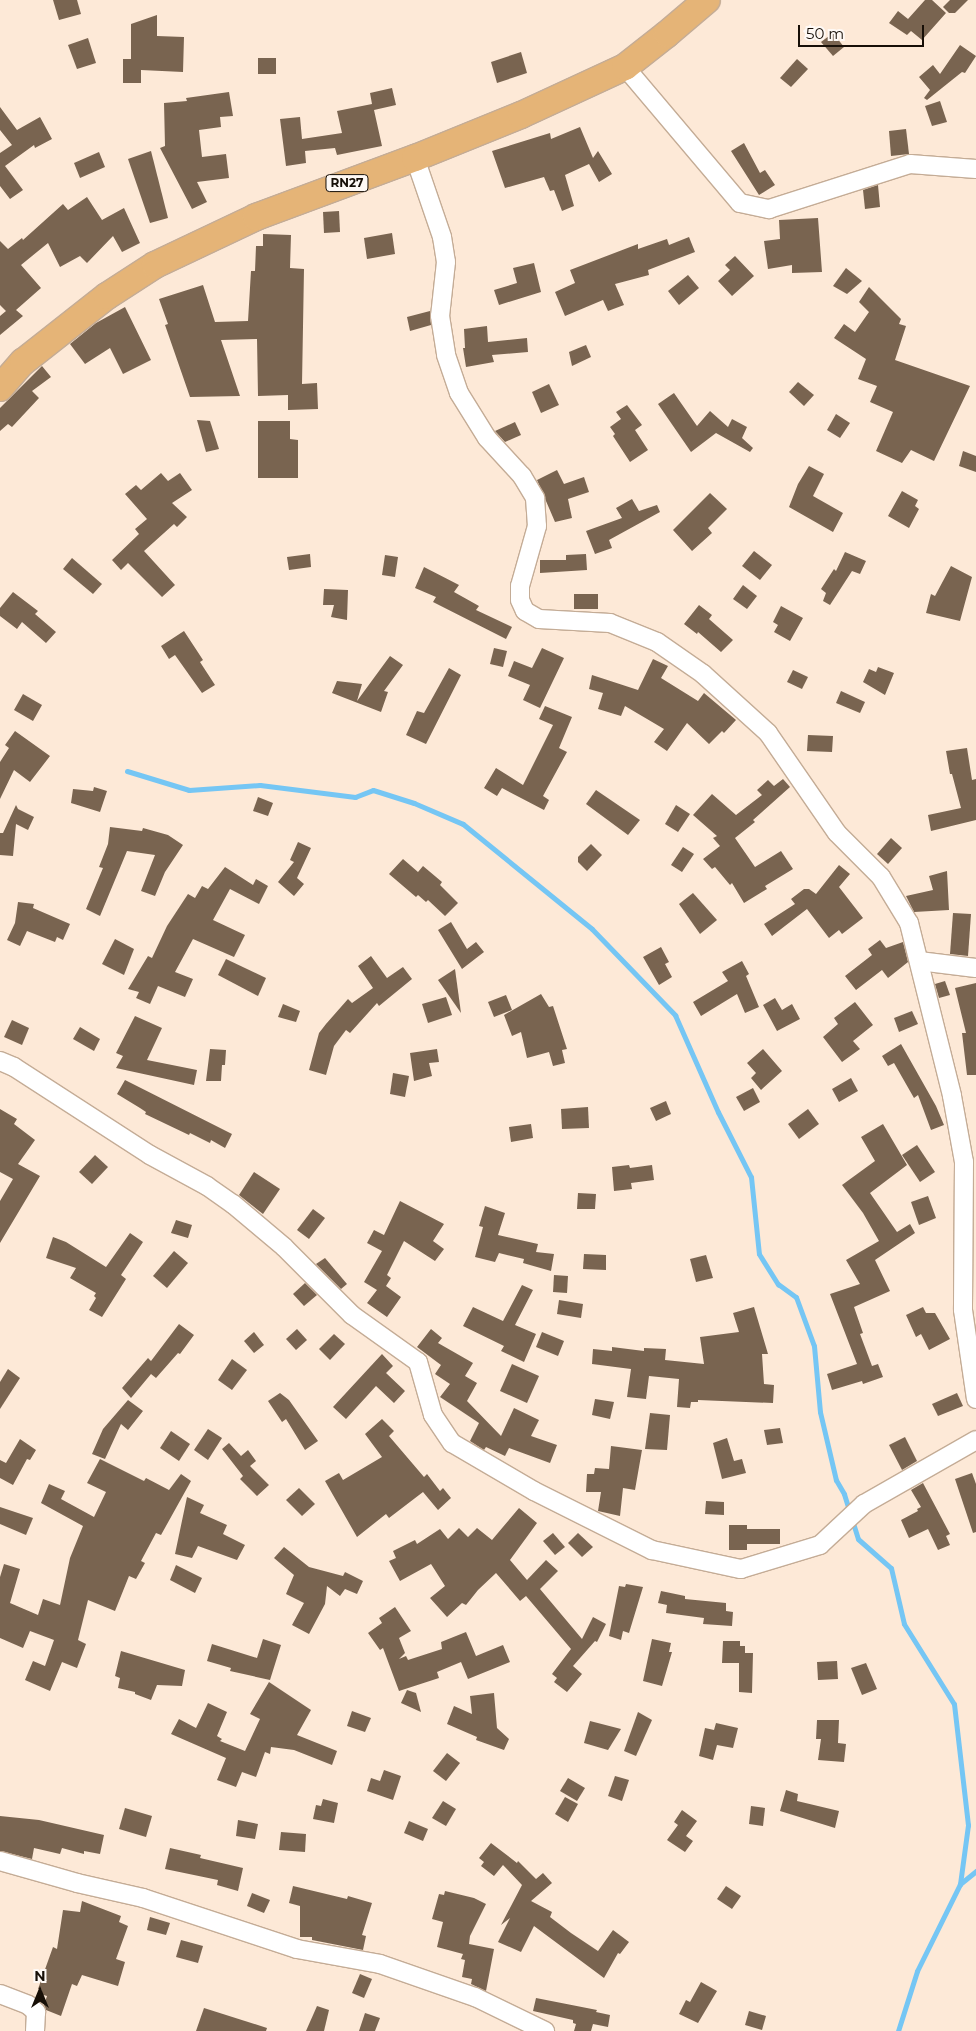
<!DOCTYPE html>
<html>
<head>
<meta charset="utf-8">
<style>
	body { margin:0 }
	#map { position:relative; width:976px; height:2031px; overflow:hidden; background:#fde9d7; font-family:Montserrat,sans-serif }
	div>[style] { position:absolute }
	.stream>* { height:5px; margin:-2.5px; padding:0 2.5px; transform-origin:2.5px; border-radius:2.5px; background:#75c6f4 }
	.building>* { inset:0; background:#796450 }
	.roads { filter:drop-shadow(1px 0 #c4ac96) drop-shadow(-1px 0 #c4ac96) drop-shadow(0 1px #c4ac96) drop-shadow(0 -1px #c4ac96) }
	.minor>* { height:18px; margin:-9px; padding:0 9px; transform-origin:9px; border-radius:9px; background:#fff }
	.primary>* { height:26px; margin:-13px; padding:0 13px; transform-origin:13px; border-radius:13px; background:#e5b477 }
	span { translate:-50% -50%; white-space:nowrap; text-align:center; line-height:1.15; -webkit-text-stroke:4px #fef9f5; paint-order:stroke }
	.shield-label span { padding:1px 4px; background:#fef9f5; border:1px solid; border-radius:4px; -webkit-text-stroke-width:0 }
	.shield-label { font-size:12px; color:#170f07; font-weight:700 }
	.north { position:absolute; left:15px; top:1966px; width:50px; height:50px; -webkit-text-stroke:4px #fef9f5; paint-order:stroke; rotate:0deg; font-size:14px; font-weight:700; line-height:20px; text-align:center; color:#170f07 }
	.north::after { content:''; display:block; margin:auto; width:18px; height:22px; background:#170f07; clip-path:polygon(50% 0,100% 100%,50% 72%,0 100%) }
	.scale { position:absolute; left:798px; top:25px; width:126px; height:22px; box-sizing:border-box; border:2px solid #170f07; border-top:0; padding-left:6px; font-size:15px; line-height:18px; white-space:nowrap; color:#170f07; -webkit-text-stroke:4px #fef9f5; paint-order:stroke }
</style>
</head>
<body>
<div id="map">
	<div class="stream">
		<div style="left:127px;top:771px;width:65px;rotate:17deg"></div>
		<div style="left:189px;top:790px;width:71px;rotate:-4deg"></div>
		<div style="left:260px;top:785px;width:96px;rotate:7.2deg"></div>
		<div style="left:355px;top:797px;width:19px;rotate:-21deg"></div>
		<div style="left:373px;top:790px;width:43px;rotate:17.6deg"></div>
		<div style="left:414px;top:803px;width:53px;rotate:23.2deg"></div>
		<div style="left:463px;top:824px;width:166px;rotate:39.1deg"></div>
		<div style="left:592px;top:929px;width:120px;rotate:46deg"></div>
		<div style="left:675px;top:1015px;width:106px;rotate:66.1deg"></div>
		<div style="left:718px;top:1112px;width:73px;rotate:63.1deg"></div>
		<div style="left:751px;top:1177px;width:77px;rotate:84.1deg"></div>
		<div style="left:759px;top:1254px;width:36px;rotate:58deg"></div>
		<div style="left:778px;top:1284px;width:22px;rotate:36deg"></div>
		<div style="left:796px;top:1297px;width:52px;rotate:69.8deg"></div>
		<div style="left:814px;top:1346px;width:66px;rotate:84.8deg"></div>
		<div style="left:820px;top:1412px;width:70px;rotate:76.8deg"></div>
		<div style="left:836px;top:1480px;width:16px;rotate:60deg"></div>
		<div style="left:844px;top:1494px;width:47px;rotate:72.7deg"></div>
		<div style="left:858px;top:1539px;width:44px;rotate:41.3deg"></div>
		<div style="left:891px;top:1568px;width:57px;rotate:76.9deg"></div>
		<div style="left:904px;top:1624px;width:94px;rotate:58deg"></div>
		<div style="left:954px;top:1704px;width:122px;rotate:83.4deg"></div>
		<div style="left:968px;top:1825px;width:60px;rotate:97.7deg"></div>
		<div style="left:898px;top:2031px;width:63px;rotate:-72.4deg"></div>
		<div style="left:917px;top:1971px;width:97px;rotate:-63.7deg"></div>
		<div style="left:960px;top:1884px;width:21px;rotate:-39deg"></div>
	</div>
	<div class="building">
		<div style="clip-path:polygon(53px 0,77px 0,81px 14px,59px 20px)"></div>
		<div style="clip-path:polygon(925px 0,932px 0,946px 13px,922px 40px,911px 31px,907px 35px,889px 23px,898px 11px,908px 19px)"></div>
		<div style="clip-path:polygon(950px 0,968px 0,955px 13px,949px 13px,943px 7px)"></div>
		<div style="clip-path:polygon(157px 15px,157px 36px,184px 37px,183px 72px,141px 70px,141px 83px,123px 83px,123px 59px,131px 59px,131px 24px)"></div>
		<div style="clip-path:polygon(833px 33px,844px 47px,833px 56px,821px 42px)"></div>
		<div style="clip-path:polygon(88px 38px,96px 63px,77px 69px,68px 45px)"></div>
		<div style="clip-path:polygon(960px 45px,976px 56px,965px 73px,962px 72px,927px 100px,924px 98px,930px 90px,919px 77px,933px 65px,940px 74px)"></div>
		<div style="clip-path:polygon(521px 52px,527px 73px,497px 83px,491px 62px)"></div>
		<div style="clip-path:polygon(258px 58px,276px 58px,276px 74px,258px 74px)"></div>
		<div style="clip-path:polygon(797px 59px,808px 69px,791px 87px,780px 78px)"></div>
		<div style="clip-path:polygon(392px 88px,396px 105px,374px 110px,382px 146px,337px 155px,335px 148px,305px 151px,306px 163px,286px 166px,280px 119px,300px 117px,302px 139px,342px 133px,337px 111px,372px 104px,370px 93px)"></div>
		<div style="clip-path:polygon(229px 92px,233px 116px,220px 117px,221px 127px,199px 130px,202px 157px,226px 154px,229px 178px,197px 182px,207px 202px,192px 209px,160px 148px,165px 146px,164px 103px,187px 101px,186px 98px)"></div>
		<div style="clip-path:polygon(940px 101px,947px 122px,932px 126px,925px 106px)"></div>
		<div style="clip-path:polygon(0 107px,17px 130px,40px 117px,52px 139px,35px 148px,34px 145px,5px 166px,23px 190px,10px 199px,0 186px,0 153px,12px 145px,0 130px)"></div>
		<div style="clip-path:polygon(580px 127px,593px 158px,598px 151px,612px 174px,599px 182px,589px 164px,565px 175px,574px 206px,562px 211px,554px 190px,550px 191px,544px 177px,505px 188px,492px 151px,550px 133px,551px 139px)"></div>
		<div style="clip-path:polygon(906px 129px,909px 154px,891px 156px,889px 131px)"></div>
		<div style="clip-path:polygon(744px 143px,760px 173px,765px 170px,775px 185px,759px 195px,731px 151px)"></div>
		<div style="clip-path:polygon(151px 151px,168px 218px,150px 223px,128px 159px)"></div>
		<div style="clip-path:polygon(99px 152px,105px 167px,80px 178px,74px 163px)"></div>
		<div style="clip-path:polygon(878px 185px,880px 207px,865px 209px,863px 190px)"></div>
		<div style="clip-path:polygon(87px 197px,102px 220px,124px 208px,140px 243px,122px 252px,113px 236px,87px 263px,80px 256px,60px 267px,48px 243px,21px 265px,41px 288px,16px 310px,23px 316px,0 335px,0 316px,6px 311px,0 305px,0 241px,8px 249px,22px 238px,23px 240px,63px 204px,68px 210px)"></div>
		<div style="clip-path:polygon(339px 211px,340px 232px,324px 233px,323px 212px)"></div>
		<div style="clip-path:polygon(818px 218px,822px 272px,792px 273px,792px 265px,768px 269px,764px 241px,780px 239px,779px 220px)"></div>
		<div style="clip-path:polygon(392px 233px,395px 254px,367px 259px,364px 238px)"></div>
		<div style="clip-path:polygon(263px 234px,291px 235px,290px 268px,304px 269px,302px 384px,317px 383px,318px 409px,288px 410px,288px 395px,258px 396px,257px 339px,221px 340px,240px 396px,190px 397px,165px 325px,168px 324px,159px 299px,203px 285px,215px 322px,248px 321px,251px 271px,255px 271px,256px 246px,263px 246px)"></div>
		<div style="clip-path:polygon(689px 237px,695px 252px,648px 270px,649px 275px,615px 284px,624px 305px,608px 311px,603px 300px,565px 316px,555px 292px,575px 283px,570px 270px,638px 244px,638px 249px,667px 239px,669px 245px)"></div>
		<div style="clip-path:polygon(735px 256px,754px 276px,732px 296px,718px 281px,730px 270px,725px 265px)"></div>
		<div style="clip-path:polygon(534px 263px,541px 292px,499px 305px,494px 290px,517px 283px,513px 268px)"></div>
		<div style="clip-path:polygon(846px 268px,862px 281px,847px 294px,833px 286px)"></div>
		<div style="clip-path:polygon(688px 275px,699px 288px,679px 305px,668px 291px)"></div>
		<div style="clip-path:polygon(869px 287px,901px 319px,899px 324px,906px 326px,895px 360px,970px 386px,934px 461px,911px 450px,902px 463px,876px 451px,893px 412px,870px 402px,877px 386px,858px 379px,866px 359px,834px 338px,844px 324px,855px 332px,869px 312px,859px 302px)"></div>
		<div style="clip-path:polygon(125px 307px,151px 360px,123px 374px,110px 348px,85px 364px,70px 344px,96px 323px)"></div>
		<div style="clip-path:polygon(430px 311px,431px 325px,410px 331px,407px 317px)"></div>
		<div style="clip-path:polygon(487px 326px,488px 342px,527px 338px,528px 352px,492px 355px,494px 362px,466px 367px,463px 348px,465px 348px,464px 329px)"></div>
		<div style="clip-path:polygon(586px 345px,591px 357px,572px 366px,569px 352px)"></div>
		<div style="clip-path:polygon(42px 366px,51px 377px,32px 391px,39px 398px,12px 427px,8px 424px,0 431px,0 408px)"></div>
		<div style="clip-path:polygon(798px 382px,814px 395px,804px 406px,789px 392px)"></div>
		<div style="clip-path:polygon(549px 384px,559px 405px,541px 413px,532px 392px)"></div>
		<div style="clip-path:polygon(674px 393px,697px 426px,710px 411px,728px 427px,732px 419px,747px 427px,742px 438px,753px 448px,750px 452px,716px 433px,691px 452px,658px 404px)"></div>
		<div style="clip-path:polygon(627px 405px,642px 425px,635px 430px,648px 450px,630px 462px,613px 436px,615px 434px,610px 427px,621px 419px,616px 412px)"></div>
		<div style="clip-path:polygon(836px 414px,850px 423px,840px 438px,827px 430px)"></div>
		<div style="clip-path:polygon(197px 420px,210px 421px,219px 449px,206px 452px)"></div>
		<div style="clip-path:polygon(258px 421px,290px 421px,290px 439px,298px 440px,298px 478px,258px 478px)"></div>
		<div style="clip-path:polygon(515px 422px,521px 435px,505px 442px,495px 431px)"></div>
		<div style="clip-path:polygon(963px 451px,976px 456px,976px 472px,959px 466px)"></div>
		<div style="clip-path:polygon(809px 466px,824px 474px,813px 496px,843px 513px,833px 532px,789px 507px,798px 484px)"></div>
		<div style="clip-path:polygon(557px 470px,564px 484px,584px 477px,589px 492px,568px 499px,572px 518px,555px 522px,537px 480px)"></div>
		<div style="clip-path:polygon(161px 473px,168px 481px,180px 473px,192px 490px,172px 503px,187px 517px,177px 527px,174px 524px,144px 551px,175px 585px,162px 597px,128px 563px,121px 570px,112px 560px,139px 534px,135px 529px,147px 519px,125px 494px,136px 485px,141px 490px)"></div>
		<div style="clip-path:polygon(902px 491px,918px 500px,915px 506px,919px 509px,909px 528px,888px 516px)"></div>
		<div style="clip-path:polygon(710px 493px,727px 509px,708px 528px,712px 533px,692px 551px,673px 530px)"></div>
		<div style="clip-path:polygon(632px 499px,639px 511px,657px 505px,660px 512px,609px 540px,612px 548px,595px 554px,586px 531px,622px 518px,616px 508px)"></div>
		<div style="clip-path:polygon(754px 551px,772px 565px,760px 580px,742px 566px)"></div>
		<div style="clip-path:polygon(845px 552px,866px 561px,860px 574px,852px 571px,830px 605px,823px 601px,826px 593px,821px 589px,834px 569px,836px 571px)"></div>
		<div style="clip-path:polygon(310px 554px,311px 567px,289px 570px,287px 557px)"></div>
		<div style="clip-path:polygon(586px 554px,587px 570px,540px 573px,540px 560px,566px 560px,566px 555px)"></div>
		<div style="clip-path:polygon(385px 555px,398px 557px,395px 577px,382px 575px)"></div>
		<div style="clip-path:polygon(72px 558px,102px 584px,93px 594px,63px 569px)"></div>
		<div style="clip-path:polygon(951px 566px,972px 577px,960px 621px,926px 613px,931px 594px,935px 596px)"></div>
		<div style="clip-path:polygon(424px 567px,459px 585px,454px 592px,479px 606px,476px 610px,512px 627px,506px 639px,433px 602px,436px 597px,415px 588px)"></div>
		<div style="clip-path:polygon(743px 585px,757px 596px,747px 609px,733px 599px)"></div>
		<div style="clip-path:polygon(324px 589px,348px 590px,347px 620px,331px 617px,334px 605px,323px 605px)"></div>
		<div style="clip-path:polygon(13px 592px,38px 611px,35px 614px,56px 632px,46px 643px,22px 622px,17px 629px,0 616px,0 608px)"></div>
		<div style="clip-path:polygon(574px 594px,598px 594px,598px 609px,574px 609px)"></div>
		<div style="clip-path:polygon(699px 605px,712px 615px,709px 619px,733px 640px,721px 652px,698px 632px,697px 634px,684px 624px)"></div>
		<div style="clip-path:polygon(781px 606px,803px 618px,790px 641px,774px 632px,778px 625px,773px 622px)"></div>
		<div style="clip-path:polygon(184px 631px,203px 660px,200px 662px,215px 685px,202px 693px,175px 655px,169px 659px,161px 646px)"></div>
		<div style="clip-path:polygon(494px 648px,507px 651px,503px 667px,490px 664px)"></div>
		<div style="clip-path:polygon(542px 648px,564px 658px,540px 708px,523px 700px,530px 685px,508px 676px,514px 661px,532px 668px)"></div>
		<div style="clip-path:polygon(390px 656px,403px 665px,384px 691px,388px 692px,381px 712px,332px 693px,337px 681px,362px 684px,357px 701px)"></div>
		<div style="clip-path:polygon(653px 659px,668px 666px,661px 678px,698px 701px,704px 693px,736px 720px,724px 733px,722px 731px,709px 744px,687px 723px,667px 751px,654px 742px,664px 729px,625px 706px,621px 716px,598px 709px,603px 693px,589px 689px,592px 675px,638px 690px)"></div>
		<div style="clip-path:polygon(878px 667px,894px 673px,885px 695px,863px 682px,869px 669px,876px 672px)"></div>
		<div style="clip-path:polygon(449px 668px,461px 675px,426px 744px,406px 735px,417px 711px,424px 713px)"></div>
		<div style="clip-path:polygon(793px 670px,808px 677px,802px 689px,787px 682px)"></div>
		<div style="clip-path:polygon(841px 691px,865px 702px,860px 713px,836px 703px)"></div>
		<div style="clip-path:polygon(23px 694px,42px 705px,33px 721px,14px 710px)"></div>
		<div style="clip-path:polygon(545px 706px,572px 717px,559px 748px,567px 752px,543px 796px,549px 800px,544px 810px,502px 788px,497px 796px,484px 788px,496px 768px,523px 785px,553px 725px,539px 719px)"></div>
		<div style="clip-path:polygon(15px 731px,50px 756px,30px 782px,14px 770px,0 799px,0 762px,9px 748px,5px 745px)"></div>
		<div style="clip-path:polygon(808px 735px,833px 736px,832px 752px,807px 751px)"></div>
		<div style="clip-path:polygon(967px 748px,972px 780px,976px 779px,976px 820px,931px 831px,928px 815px,961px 808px,952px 774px,950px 774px,946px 751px)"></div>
		<div style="clip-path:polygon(783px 779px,790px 787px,753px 820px,755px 822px,735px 838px,755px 867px,781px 851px,793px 869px,765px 886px,767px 889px,744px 903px,732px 883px,730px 885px,715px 867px,712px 869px,703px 859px,720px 846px,713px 838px,717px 836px,693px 815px,712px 794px,736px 815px,762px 795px,757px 790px,768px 780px,774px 786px)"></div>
		<div style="clip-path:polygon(94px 787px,107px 791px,100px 812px,71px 803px,73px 789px,93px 791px)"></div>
		<div style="clip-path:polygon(596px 790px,640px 820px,628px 835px,586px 804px)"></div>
		<div style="clip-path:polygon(258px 797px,273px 803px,268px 816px,253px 811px)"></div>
		<div style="clip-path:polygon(16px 805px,18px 809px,34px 817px,28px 830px,16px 824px,13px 856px,0 855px,0 833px,3px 833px)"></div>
		<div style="clip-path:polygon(676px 805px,690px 814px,678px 832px,665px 824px)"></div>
		<div style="clip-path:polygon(110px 827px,142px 831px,143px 828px,168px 835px,183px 845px,165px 872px,155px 896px,141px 891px,155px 855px,127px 851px,100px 916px,86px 909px,103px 868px,99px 867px,108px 844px)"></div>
		<div style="clip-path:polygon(891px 838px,902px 848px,888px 864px,877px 854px)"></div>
		<div style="clip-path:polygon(298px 842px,311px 848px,297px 878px,304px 884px,294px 896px,278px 882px,294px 862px,290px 860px)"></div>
		<div style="clip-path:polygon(591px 844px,602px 855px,587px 871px,578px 862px,578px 857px)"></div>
		<div style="clip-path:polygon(683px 847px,694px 854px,682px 872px,671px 865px)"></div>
		<div style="clip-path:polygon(403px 859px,418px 872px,423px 866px,442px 882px,440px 885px,458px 903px,445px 916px,428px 900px,426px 902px,418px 895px,416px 897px,389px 874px)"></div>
		<div style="clip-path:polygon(839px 865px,850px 874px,839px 887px,863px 918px,842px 934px,839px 930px,829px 938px,807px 909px,772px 936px,764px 924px,795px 904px,791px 899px,804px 889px,809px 889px,816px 894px)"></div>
		<div style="clip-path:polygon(225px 867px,253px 885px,256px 879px,268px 886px,259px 904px,230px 889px,213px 920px,245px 935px,234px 957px,193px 939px,175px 972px,193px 979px,185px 997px,158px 986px,150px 1004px,136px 998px,139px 992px,128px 989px,148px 956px,152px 958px,167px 926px,188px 894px,195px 898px,202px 886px,208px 889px)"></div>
		<div style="clip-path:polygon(947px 871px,949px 910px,914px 912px,906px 896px,933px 890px,929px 876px)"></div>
		<div style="clip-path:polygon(693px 893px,717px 920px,700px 934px,679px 904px)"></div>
		<div style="clip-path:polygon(18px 902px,34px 904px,33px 908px,70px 924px,63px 940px,57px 937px,55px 942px,27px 931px,20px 946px,7px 940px,15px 923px)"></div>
		<div style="clip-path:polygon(953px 913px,971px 914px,968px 956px,950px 954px)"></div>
		<div style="clip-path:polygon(451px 922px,467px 949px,476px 942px,484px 952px,462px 969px,438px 930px)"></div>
		<div style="clip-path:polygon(115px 939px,134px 949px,124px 975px,102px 964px)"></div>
		<div style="clip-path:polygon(880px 940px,886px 948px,903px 942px,908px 962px,888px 978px,882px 970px,856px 990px,845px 976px,872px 955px,868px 949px)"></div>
		<div style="clip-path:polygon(661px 947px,669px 962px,665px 964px,672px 977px,659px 985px,643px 957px)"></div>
		<div style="clip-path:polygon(371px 956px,387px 978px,403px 967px,412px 979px,379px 1006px,377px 1003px,350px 1033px,346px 1030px,334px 1046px,326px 1075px,309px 1070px,319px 1033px,326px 1024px,348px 999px,352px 1003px,373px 988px,358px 966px)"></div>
		<div style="clip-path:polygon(226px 959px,266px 978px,258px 996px,218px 975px)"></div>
		<div style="clip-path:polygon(742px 961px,749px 974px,746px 976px,759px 1007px,745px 1013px,737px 994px,701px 1016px,693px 1002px,728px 981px,722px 972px)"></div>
		<div style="clip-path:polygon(455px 969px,461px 1013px,438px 980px)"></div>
		<div style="clip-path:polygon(945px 981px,950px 995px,939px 998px,935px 984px)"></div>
		<div style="clip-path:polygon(976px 983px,976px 1075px,967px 1075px,962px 1033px,966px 1033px,955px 988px)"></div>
		<div style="clip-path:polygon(541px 994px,549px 1007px,553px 1006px,567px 1049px,562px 1050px,565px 1063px,553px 1066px,549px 1052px,527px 1058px,521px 1032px,512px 1036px,504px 1015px)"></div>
		<div style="clip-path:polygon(506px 995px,512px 1010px,494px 1017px,488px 1002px)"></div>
		<div style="clip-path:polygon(446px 997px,452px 1015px,428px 1023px,422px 1004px)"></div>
		<div style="clip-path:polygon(775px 998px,782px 1010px,792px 1004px,800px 1019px,777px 1031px,763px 1005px)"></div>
		<div style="clip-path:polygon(855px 1002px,873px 1025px,853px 1041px,860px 1049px,842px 1062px,823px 1037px,838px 1024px,834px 1018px)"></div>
		<div style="clip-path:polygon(283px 1004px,300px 1011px,296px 1022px,278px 1017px)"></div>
		<div style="clip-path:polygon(912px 1011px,918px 1024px,899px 1032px,894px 1018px)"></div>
		<div style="clip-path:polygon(135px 1016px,162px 1028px,147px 1060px,197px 1070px,194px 1085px,116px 1068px,123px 1056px,116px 1053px)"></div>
		<div style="clip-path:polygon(12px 1020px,29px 1028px,22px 1045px,4px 1037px)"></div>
		<div style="clip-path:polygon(80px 1027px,100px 1039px,94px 1051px,73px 1039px)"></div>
		<div style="clip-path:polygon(901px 1044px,936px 1106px,944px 1125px,931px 1130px,918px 1095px,914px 1098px,894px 1063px,888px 1066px,882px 1056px)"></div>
		<div style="clip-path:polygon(210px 1049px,226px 1050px,225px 1065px,222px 1065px,221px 1081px,206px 1081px)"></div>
		<div style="clip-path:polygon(437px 1049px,439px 1062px,429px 1063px,432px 1076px,414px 1081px,410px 1053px)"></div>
		<div style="clip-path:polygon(763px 1049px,782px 1071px,761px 1090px,751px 1078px,756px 1073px,747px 1063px)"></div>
		<div style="clip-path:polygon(393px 1073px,409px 1076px,405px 1097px,390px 1094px)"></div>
		<div style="clip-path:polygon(851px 1078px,858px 1091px,839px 1102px,832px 1089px)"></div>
		<div style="clip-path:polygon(125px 1080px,232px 1134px,225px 1148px,211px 1140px,210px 1143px,190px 1133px,189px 1135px,145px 1114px,146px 1112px,140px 1108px,117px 1094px)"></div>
		<div style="clip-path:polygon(753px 1088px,760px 1102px,744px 1111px,736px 1097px)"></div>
		<div style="clip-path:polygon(666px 1101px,671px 1114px,656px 1121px,650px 1108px)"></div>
		<div style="clip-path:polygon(588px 1107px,589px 1128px,562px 1129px,561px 1109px)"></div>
		<div style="clip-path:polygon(0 1109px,17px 1119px,14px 1124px,35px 1140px,18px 1164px,40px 1176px,0 1243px,0 1201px,13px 1179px,0 1172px)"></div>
		<div style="clip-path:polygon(808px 1109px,819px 1124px,799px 1139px,788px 1124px)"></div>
		<div style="clip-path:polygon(531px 1124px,533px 1138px,511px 1142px,509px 1127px)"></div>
		<div style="clip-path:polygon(883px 1124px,907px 1165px,870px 1193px,897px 1232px,910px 1224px,915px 1233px,875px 1260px,890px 1291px,854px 1307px,863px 1333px,860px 1334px,872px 1366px,878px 1364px,883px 1377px,863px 1384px,862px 1381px,832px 1390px,827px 1374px,857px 1364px,830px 1294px,860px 1284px,846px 1260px,879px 1241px,863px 1213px,842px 1185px,875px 1161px,861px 1137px)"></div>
		<div style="clip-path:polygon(917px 1145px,935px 1172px,920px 1182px,902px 1155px)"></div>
		<div style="clip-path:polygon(95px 1155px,108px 1167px,92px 1184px,79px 1172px)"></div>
		<div style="clip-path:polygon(629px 1165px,630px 1168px,652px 1165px,654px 1180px,631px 1183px,632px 1189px,614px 1191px,612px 1167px)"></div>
		<div style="clip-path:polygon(254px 1172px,280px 1189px,263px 1214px,239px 1195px)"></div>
		<div style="clip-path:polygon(578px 1193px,596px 1194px,595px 1209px,577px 1209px)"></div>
		<div style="clip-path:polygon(928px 1196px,936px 1218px,919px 1225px,911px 1202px)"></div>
		<div style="clip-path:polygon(400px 1201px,444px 1224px,433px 1241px,444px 1249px,435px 1261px,404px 1241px,387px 1275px,391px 1278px,386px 1286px,401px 1297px,387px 1317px,367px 1303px,377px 1290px,364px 1282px,382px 1251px,367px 1243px,374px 1230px,384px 1235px)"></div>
		<div style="clip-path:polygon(485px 1206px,505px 1213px,498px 1235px,538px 1244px,536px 1252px,554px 1254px,551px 1271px,523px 1263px,524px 1259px,499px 1253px,495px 1262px,475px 1257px,483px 1227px,479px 1226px)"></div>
		<div style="clip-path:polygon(313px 1209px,325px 1218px,309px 1239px,297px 1230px)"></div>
		<div style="clip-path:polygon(176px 1220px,192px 1225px,188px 1238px,171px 1233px)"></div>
		<div style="clip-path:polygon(130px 1233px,143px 1242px,121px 1275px,126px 1279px,102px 1317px,89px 1310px,96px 1298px,94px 1296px,96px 1293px,70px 1278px,76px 1268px,46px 1258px,53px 1237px,66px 1242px,106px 1267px)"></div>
		<div style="clip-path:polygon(174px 1251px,188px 1263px,167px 1288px,153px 1276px)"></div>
		<div style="clip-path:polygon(584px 1254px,606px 1255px,606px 1270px,583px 1269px)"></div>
		<div style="clip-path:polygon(706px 1255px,713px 1278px,696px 1282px,690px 1259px)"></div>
		<div style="clip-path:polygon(325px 1258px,347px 1284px,341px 1289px,316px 1264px)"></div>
		<div style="clip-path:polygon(554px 1275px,568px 1276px,567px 1293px,553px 1292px)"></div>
		<div style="clip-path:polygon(305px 1283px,317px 1295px,304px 1306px,293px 1294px)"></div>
		<div style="clip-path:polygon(522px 1285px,533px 1290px,515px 1325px,536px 1334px,524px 1362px,501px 1351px,504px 1346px,463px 1326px,473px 1307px,503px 1321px)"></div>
		<div style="clip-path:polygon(559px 1300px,583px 1304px,581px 1318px,557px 1314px)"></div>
		<div style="clip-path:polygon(754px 1307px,768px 1354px,762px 1354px,764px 1384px,774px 1385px,773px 1403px,698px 1400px,698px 1402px,691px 1402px,690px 1408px,677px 1407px,679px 1379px,649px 1376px,646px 1399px,627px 1397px,631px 1369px,592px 1364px,593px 1349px,612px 1351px,612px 1347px,644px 1351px,644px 1348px,666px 1349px,665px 1360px,704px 1364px,700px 1337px,739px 1332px,733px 1313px)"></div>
		<div style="clip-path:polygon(923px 1307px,926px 1313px,935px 1313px,950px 1339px,929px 1350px,921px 1334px,916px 1337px,906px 1315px)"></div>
		<div style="clip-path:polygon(179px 1324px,194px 1335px,180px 1354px,178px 1353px,156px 1378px,151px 1374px,131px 1398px,122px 1388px,148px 1358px,151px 1361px)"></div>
		<div style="clip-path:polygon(297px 1329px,307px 1340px,296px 1350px,286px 1339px)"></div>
		<div style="clip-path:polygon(431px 1329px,442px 1338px,438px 1343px,473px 1363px,465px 1376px,477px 1383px,467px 1401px,501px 1436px,514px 1408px,539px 1420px,531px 1436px,557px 1445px,550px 1463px,509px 1448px,505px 1456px,486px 1447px,484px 1450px,470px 1441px,479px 1423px,440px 1397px,450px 1384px,435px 1374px,441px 1365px,417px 1347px)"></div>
		<div style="clip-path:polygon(254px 1332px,264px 1345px,254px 1353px,244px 1341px)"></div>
		<div style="clip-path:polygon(542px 1332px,564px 1341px,558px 1356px,536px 1347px)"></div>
		<div style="clip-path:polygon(334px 1334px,345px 1344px,330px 1360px,319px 1349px)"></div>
		<div style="clip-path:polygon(382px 1354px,393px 1366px,386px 1373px,405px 1391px,394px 1403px,376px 1386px,346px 1419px,333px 1407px)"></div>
		<div style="clip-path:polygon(232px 1359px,247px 1370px,232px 1390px,218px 1380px)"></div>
		<div style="clip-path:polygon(512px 1364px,539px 1376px,527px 1403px,500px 1391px)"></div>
		<div style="clip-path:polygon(8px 1369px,20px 1378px,0 1409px,0 1382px)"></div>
		<div style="clip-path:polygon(280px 1393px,289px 1400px,318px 1441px,305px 1450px,286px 1419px,282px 1422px,268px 1401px)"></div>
		<div style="clip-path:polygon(957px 1393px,963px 1406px,938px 1416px,932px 1404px)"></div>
		<div style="clip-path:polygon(595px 1399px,614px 1402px,610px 1419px,592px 1415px)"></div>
		<div style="clip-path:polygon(128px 1400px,143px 1411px,128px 1430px,121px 1424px,105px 1459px,92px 1454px,103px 1429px)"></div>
		<div style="clip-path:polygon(650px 1413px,670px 1415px,667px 1450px,645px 1449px)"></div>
		<div style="clip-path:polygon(382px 1419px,394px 1431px,389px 1436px,424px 1477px,427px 1474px,440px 1491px,443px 1488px,451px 1498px,438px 1510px,423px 1492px,389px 1518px,386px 1514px,357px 1537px,325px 1481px,339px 1473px,343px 1480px,382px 1457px,365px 1434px)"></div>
		<div style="clip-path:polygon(780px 1428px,783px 1443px,767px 1445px,764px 1430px)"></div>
		<div style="clip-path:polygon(208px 1429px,222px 1438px,208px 1460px,194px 1450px)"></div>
		<div style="clip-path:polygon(171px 1431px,190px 1444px,179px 1461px,160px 1448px)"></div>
		<div style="clip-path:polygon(905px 1437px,917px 1461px,902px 1470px,889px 1445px)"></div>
		<div style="clip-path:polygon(727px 1438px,734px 1461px,742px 1459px,746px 1473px,722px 1479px,713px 1443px)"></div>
		<div style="clip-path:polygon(20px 1439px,36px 1450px,30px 1460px,27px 1459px,13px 1485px,0 1478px,0 1460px,6px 1463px)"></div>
		<div style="clip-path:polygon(229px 1443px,241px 1456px,248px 1450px,256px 1461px,250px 1466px,269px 1485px,257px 1496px,240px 1479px,243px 1476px,222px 1449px)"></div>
		<div style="clip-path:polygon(611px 1446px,642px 1450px,635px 1490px,623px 1488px,620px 1516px,598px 1511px,601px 1492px,586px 1492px,587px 1474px,594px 1474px,595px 1468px,609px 1469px)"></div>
		<div style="clip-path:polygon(100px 1459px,144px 1481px,146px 1478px,169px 1490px,181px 1474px,191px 1481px,161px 1535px,156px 1533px,141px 1561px,145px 1563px,136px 1579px,129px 1576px,115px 1611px,88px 1600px,78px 1640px,86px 1644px,77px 1668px,62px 1662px,50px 1691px,25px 1680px,33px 1661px,45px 1666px,54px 1640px,30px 1631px,23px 1648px,0 1638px,0 1577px,4px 1564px,20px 1569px,10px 1603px,38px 1615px,43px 1599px,60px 1605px,70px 1558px,83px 1526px,41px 1503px,49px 1484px,65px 1491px,61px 1499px,94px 1517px,106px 1492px,87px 1483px)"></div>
		<div style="clip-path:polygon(972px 1473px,976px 1484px,976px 1532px,973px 1533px,955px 1479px)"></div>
		<div style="clip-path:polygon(923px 1483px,950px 1534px,946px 1536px,950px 1545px,938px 1550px,928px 1529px,909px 1538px,901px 1520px,918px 1511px,917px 1509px,921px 1507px,911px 1490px)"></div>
		<div style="clip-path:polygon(299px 1488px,315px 1504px,302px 1516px,286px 1500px)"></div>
		<div style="clip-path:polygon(187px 1497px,204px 1505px,200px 1513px,227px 1525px,223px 1534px,245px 1545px,237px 1560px,198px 1546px,192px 1558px,175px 1554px)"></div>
		<div style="clip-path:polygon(706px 1501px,724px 1502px,724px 1515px,705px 1514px)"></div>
		<div style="clip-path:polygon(0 1507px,33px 1518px,26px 1535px,0 1524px)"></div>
		<div style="clip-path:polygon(519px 1508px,537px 1523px,510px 1560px,527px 1580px,546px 1560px,558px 1571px,540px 1589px,582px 1639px,593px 1617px,606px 1624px,597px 1642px,595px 1641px,573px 1666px,582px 1674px,567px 1692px,554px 1682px,557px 1678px,552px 1674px,571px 1649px,526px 1596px,520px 1601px,496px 1573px,478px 1590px,466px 1605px,462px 1603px,447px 1617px,430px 1598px,445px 1586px,431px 1564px,400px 1581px,389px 1561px,396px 1558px,393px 1551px,415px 1540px,417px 1544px,440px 1529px,448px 1539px,459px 1528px,468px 1537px,477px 1528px,492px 1540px)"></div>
		<div style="clip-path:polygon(729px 1525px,747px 1525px,747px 1529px,780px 1529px,780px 1544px,747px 1544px,747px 1550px,729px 1550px)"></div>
		<div style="clip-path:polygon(553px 1533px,565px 1547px,555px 1555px,543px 1541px)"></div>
		<div style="clip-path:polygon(578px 1533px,593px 1547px,582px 1557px,568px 1543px)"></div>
		<div style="clip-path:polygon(284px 1547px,309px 1567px,343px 1576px,345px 1572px,363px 1581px,357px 1594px,345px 1589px,340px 1596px,327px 1586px,325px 1604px,309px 1634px,292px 1625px,304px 1603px,286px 1594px,294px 1575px,274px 1558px)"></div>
		<div style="clip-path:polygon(176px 1565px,202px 1578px,195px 1593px,170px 1580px)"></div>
		<div style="clip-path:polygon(626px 1584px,643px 1587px,629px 1633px,623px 1631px,621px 1640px,609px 1636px,619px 1586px,625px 1587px)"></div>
		<div style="clip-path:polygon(661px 1591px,685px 1596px,685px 1599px,726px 1603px,726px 1611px,733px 1612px,732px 1626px,703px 1624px,704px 1618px,666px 1613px,667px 1605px,658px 1603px)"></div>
		<div style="clip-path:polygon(395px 1607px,411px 1631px,399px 1638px,405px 1653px,399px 1659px,406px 1656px,408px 1660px,442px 1649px,441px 1642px,466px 1632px,476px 1656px,503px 1645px,510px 1662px,468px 1679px,461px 1662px,437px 1672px,439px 1678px,399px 1691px,383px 1648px,380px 1650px,368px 1633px,382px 1623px,379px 1618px)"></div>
		<div style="clip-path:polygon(263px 1639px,281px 1645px,270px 1680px,230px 1671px,231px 1668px,207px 1661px,212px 1644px,257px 1658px)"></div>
		<div style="clip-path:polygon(652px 1639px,671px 1643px,669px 1652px,672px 1652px,662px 1686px,643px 1681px)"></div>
		<div style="clip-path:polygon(723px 1641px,740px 1641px,740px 1646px,745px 1646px,745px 1653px,753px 1653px,752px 1693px,739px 1692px,739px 1663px,722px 1663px)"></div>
		<div style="clip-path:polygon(121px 1651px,185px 1670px,182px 1686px,157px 1685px,151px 1700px,135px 1694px,135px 1692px,118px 1688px,120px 1678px,115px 1676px)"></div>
		<div style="clip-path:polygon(837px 1661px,838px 1679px,818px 1680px,817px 1662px)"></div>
		<div style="clip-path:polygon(866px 1663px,877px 1689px,862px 1695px,851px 1668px)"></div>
		<div style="clip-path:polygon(269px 1682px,311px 1710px,297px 1735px,337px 1751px,332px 1765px,294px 1750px,271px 1747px,270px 1754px,265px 1752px,256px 1777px,242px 1772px,236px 1787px,217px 1780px,226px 1758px,171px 1734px,179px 1719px,196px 1728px,208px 1703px,227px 1712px,217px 1736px,222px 1739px,220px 1741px,245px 1751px,260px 1719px,250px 1714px)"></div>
		<div style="clip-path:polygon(407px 1690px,416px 1693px,421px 1712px,401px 1703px)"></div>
		<div style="clip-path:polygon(494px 1693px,497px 1728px,509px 1739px,504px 1750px,476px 1740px,477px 1737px,447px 1724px,454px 1706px,472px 1714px,470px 1696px)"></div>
		<div style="clip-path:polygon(352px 1711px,371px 1718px,365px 1732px,347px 1726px)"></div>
		<div style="clip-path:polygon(638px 1712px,652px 1720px,636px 1756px,624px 1751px)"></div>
		<div style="clip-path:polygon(817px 1720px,839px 1720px,838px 1743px,846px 1744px,844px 1762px,818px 1760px,821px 1739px,816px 1739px)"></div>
		<div style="clip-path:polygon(590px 1721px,621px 1729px,608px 1750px,584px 1743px)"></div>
		<div style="clip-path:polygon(716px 1723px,738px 1728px,733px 1748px,717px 1745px,713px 1760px,699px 1756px,705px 1728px,714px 1730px)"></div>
		<div style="clip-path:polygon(447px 1753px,460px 1763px,446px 1781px,433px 1771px)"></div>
		<div style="clip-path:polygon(384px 1770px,401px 1776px,393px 1800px,367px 1791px,371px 1778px,380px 1781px)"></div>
		<div style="clip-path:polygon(615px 1776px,629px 1780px,622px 1801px,608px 1796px)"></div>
		<div style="clip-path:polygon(568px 1778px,585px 1788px,577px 1801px,560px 1791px)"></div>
		<div style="clip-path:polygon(786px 1790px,798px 1794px,797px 1801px,839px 1811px,835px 1828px,780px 1811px)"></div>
		<div style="clip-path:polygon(565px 1797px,578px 1804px,568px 1822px,555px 1814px)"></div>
		<div style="clip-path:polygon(323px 1799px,338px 1803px,334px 1823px,313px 1819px,316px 1805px,321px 1806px)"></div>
		<div style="clip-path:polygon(443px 1801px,456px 1809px,446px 1826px,432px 1818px)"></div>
		<div style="clip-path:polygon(751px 1806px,765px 1808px,763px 1826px,749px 1824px)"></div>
		<div style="clip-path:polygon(125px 1808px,152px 1816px,146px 1837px,119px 1829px)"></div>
		<div style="clip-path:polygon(682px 1810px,697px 1821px,686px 1836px,693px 1841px,685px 1852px,667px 1840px,678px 1825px,674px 1822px)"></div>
		<div style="clip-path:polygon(0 1816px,39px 1820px,104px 1835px,100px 1854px,84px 1851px,84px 1854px,62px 1848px,60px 1854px,34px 1848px,32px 1859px,0 1851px)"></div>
		<div style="clip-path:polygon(238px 1820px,258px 1824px,255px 1839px,236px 1836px)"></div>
		<div style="clip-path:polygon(409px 1821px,428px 1829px,423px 1841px,404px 1833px)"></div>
		<div style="clip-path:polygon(281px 1832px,306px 1834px,305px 1852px,279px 1850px)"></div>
		<div style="clip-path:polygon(491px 1843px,517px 1863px,518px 1861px,536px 1879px,543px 1873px,552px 1883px,531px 1901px,552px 1912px,550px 1917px,571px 1933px,598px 1951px,613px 1930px,629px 1942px,620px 1954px,618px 1953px,604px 1978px,534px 1926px,521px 1952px,498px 1942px,510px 1918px,501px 1925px,522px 1885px,503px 1865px,494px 1876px,481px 1866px,484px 1862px,479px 1858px)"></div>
		<div style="clip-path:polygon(170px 1848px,201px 1855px,200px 1858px,243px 1868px,238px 1891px,217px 1885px,218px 1880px,165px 1869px)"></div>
		<div style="clip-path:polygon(293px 1886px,347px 1899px,348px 1896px,372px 1903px,362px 1935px,366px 1936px,363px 1950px,312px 1940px,312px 1937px,300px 1937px,300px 1906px,289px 1903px)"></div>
		<div style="clip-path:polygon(726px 1886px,741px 1896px,732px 1909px,717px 1899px)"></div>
		<div style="clip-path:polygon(445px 1891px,474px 1898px,486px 1904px,470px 1936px,469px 1944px,494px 1949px,486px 1991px,471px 1984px,472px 1979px,462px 1977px,465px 1960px,461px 1959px,463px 1954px,437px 1947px,443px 1922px,432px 1919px,439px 1894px,444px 1895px)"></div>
		<div style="clip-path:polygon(252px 1893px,270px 1900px,264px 1913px,247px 1906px)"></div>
		<div style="clip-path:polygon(82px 1901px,121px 1916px,119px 1922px,128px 1926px,116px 1959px,125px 1962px,118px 1986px,82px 1975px,77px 1986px,72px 1984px,61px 2016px,46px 2010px,44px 2005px,47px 1996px,40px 1994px,42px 1990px,38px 1989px,53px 1947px,57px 1949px,63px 1910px,80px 1912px)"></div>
		<div style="clip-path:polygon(150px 1917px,170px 1923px,166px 1935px,147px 1930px)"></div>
		<div style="clip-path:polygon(181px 1940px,203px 1946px,198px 1963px,176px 1957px)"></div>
		<div style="clip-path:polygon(360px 1974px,372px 1979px,364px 1998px,352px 1993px)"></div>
		<div style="clip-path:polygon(701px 1982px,717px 1991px,698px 2023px,679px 2014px,686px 2000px,690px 2002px)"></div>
		<div style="clip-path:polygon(536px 1998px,597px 2010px,596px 2012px,610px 2015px,608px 2027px,593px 2024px,591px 2031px,574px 2031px,576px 2024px,573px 2023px,573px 2020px,533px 2011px)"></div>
		<div style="clip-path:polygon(317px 2006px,329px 2010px,324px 2031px,306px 2031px)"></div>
		<div style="clip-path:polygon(204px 2008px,267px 2028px,266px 2031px,196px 2031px)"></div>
		<div style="clip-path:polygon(749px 2011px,766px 2016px,762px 2030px,745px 2025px)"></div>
		<div style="clip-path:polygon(365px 2013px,380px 2018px,375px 2031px,359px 2031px)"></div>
	</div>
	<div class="roads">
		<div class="minor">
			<div style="left:625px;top:67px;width:178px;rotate:49.8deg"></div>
			<div style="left:740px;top:203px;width:30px;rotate:12deg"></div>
			<div style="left:769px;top:209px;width:148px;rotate:-17.7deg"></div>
			<div style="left:910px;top:164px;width:66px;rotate:4.3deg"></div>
			<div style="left:415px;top:158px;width:83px;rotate:71.1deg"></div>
			<div style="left:442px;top:237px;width:25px;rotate:81deg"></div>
			<div style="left:446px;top:262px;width:54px;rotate:96.3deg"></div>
			<div style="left:440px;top:316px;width:39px;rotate:81deg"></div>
			<div style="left:446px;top:355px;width:40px;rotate:71.1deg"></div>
			<div style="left:459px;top:393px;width:53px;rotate:58.1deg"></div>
			<div style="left:487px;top:438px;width:52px;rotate:47.4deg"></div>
			<div style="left:522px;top:476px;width:26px;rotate:59deg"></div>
			<div style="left:535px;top:498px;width:28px;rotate:86deg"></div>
			<div style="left:537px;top:526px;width:62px;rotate:105.8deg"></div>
			<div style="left:520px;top:586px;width:14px;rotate:90deg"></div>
			<div style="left:520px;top:600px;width:12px;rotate:66deg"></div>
			<div style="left:525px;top:611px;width:16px;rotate:30deg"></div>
			<div style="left:539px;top:619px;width:71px;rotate:3.2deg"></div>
			<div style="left:610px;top:623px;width:51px;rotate:22deg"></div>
			<div style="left:657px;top:642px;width:56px;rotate:34.8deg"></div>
			<div style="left:703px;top:674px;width:88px;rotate:42.2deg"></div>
			<div style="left:768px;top:733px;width:121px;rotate:55.4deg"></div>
			<div style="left:837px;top:833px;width:62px;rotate:45deg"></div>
			<div style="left:881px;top:877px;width:54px;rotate:58.7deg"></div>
			<div style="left:909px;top:923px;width:178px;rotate:76deg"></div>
			<div style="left:952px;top:1096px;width:67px;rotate:79.7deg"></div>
			<div style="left:964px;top:1162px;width:148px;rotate:90.4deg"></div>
			<div style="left:963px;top:1310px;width:90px;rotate:81.7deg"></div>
			<div style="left:919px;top:961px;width:57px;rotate:7deg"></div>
			<div style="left:0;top:1061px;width:15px;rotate:23deg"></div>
			<div style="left:14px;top:1067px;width:162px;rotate:32.9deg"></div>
			<div style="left:150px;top:1155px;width:65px;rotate:28.5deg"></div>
			<div style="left:207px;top:1186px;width:32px;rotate:35deg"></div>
			<div style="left:233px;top:1204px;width:67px;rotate:40.1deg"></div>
			<div style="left:284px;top:1247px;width:96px;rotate:45deg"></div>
			<div style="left:352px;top:1315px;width:81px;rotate:35.5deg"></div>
			<div style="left:418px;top:1362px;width:55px;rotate:74.2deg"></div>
			<div style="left:433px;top:1415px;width:34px;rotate:56deg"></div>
			<div style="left:452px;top:1443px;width:95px;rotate:30.3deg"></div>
			<div style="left:534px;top:1491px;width:132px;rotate:26.6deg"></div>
			<div style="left:652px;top:1550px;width:91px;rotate:12.1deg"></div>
			<div style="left:741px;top:1569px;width:83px;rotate:-16.9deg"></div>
			<div style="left:820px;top:1545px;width:60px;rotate:-43deg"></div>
			<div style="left:864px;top:1504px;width:129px;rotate:-29.7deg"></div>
			<div style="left:0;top:1861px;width:80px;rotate:15.9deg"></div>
			<div style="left:77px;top:1883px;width:68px;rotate:12.8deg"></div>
			<div style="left:143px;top:1898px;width:162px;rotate:18.3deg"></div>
			<div style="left:297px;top:1949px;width:84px;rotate:10.2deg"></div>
			<div style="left:380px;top:1964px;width:101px;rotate:19.2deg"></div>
			<div style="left:475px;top:1997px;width:78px;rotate:25.9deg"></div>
			<div style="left:0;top:1994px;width:30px;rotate:21deg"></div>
			<div style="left:28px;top:2005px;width:11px;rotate:41deg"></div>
			<div style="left:36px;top:2012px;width:19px;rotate:93deg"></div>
		</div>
		<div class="primary">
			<div style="left:0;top:388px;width:35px;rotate:-49deg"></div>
			<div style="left:23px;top:362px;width:107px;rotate:-38.2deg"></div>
			<div style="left:107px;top:296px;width:57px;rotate:-32.9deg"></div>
			<div style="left:155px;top:265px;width:112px;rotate:-25.4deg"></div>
			<div style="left:256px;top:217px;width:170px;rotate:-20.4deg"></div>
			<div style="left:415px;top:158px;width:114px;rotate:-22.1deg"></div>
			<div style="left:521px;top:115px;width:115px;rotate:-24.8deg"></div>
			<div style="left:625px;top:67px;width:53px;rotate:-38.2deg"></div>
			<div style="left:667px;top:34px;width:52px;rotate:-40.4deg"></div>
		</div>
	</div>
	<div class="shield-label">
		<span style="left:347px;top:183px">RN27</span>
	</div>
	<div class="north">N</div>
	<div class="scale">50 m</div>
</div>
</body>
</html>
